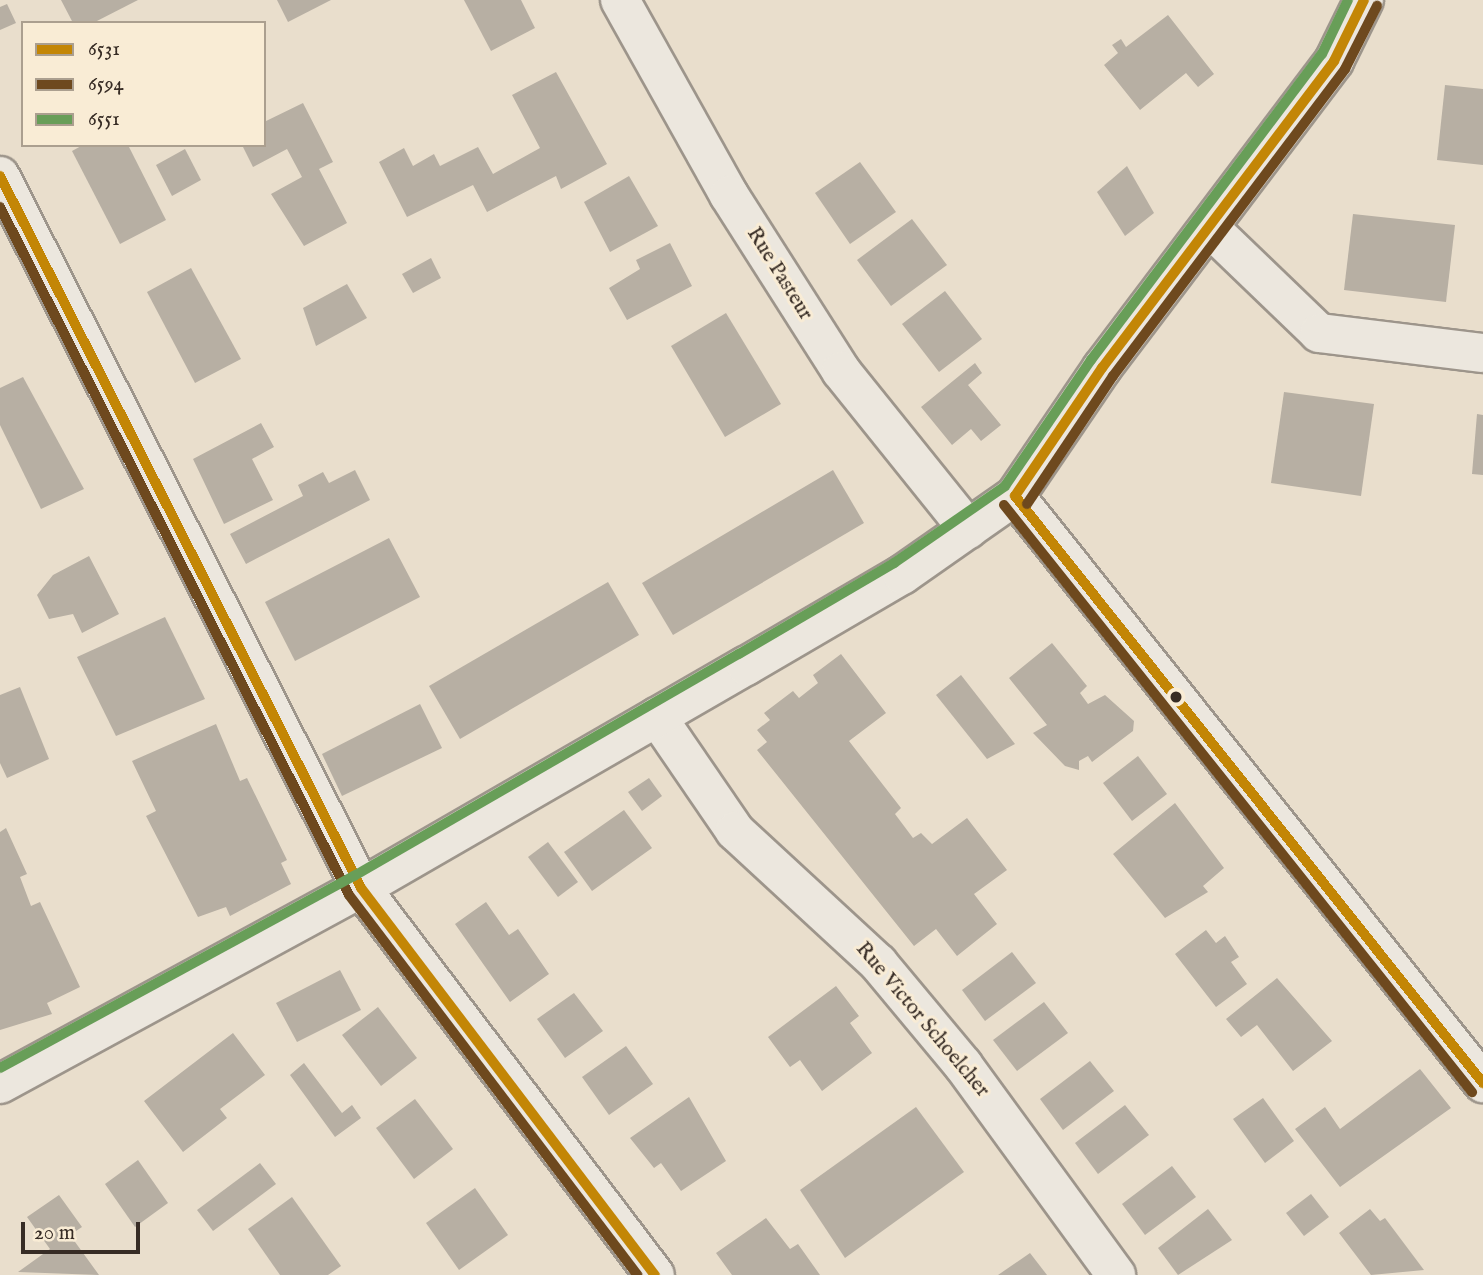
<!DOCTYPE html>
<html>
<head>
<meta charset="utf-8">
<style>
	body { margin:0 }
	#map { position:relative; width:1483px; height:1275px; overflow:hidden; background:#e9decc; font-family:"IM FELL English",serif }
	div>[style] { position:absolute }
	.building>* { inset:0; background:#b7afa3 }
	.roads { filter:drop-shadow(2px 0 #9d958b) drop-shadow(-2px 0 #9d958b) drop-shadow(0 2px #9d958b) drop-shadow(0 -2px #9d958b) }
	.minor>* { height:38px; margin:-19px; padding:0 19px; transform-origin:19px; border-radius:19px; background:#ece7de }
	.bus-1>* { height:10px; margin:-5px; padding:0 5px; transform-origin:5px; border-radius:5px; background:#c38606 }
	.bus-2>* { height:10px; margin:-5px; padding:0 5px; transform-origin:5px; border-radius:5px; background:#6e491e }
	.bus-3>* { height:10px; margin:-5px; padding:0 5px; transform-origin:5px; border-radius:5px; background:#689e58 }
	.dots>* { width:19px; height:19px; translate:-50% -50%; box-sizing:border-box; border:4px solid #f9ecd5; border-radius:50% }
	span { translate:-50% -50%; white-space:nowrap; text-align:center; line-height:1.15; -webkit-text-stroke:6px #f9ecd5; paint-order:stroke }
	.street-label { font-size:21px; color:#372c25 }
	.legend { position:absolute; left:21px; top:21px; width:245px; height:126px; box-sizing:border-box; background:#f9ecd5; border:2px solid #ab9f8f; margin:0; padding:9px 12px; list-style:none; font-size:21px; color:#372c25 }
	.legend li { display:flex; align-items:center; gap:14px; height:35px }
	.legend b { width:35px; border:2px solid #ab9f8f }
	.scale { position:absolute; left:21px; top:1222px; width:119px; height:32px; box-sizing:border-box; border:4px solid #372c25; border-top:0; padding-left:9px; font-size:21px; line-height:24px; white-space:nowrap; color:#372c25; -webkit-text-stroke:5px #f9ecd5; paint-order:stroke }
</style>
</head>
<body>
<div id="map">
	<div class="building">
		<div style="clip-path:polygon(61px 0,138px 0,93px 23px,73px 23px)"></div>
		<div style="clip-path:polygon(277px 0,331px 0,288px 22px)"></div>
		<div style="clip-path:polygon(464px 0,521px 0,535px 28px,491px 51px)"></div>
		<div style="clip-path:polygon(7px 4px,16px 23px,0 30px,0 7px)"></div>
		<div style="clip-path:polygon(1168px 15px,1214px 74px,1198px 87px,1186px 73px,1140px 110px,1104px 65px,1118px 53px,1112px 45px,1121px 39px,1126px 47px)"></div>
		<div style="clip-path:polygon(556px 72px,607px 164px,561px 189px,556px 176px,487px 212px,473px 185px,407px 217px,379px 162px,404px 148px,413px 166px,434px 154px,440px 166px,478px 147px,493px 174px,540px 148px,512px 95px)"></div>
		<div style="clip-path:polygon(1445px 85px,1483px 89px,1483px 165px,1437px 160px)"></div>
		<div style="clip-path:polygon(303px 103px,333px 162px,319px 169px,347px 223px,304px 246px,271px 194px,302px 177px,287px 149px,253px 167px,242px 145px,264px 145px,264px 122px)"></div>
		<div style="clip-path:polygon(83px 145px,128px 145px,166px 220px,120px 244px,72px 151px)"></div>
		<div style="clip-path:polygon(185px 149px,201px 180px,172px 196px,156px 165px)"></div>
		<div style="clip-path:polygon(860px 162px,896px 212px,850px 244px,815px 193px)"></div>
		<div style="clip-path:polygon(1127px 166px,1154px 213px,1125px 236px,1097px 192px)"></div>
		<div style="clip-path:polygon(629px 176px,658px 226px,610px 252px,584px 202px)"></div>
		<div style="clip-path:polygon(1353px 214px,1455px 225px,1446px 302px,1344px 290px)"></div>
		<div style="clip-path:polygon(912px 219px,947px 265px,891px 306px,857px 260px)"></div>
		<div style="clip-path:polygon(670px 243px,692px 286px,627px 320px,609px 288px,640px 269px,636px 260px)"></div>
		<div style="clip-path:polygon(431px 258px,441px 278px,413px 293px,402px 274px)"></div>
		<div style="clip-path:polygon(191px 268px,241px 359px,195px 383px,147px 292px)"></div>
		<div style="clip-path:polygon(347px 284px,367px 318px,316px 346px,303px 308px)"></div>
		<div style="clip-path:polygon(945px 291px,982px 339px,939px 372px,902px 324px)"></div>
		<div style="clip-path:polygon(726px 313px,781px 404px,725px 437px,671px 346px)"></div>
		<div style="clip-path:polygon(975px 363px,982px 373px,968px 385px,1001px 425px,981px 441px,971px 429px,952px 445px,921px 407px)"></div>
		<div style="clip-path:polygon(23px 377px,84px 489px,41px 509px,0 425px,0 388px)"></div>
		<div style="clip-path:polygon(1284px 392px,1374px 404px,1361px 496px,1271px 483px)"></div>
		<div style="clip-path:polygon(1477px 414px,1483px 415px,1483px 475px,1472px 474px)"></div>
		<div style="clip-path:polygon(261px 423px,274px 447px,252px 459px,273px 500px,224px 524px,193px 459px)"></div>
		<div style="clip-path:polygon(355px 470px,370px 500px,246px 564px,230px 534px,303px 496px,298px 485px,323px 472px,329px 483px)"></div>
		<div style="clip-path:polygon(833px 470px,864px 523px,673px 635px,642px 583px)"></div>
		<div style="clip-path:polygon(389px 538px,420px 597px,295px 661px,265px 602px)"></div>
		<div style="clip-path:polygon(89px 556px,119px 614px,82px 633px,73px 614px,49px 619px,37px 595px,53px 575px)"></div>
		<div style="clip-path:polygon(608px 582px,639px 635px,460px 739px,429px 686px)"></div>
		<div style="clip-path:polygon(165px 617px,205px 699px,116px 736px,77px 657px)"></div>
		<div style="clip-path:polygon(1052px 643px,1087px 686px,1080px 693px,1088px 704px,1105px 695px,1134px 721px,1133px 731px,1092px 762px,1088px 756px,1079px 761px,1079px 770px,1065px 766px,1033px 733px,1047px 725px,1009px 678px)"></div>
		<div style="clip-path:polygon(841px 654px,886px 713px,849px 741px,901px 808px,895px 814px,913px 838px,921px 833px,932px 844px,967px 818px,1007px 870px,974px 894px,997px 924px,957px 956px,936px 929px,914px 946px,757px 750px,767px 742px,757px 730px,770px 720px,764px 713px,793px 691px,799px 698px,818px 683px,813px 675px)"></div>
		<div style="clip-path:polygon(961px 675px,1015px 744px,987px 759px,936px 695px)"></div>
		<div style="clip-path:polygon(20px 687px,49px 759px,7px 778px,0 763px,0 695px)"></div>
		<div style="clip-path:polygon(420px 704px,442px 748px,342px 796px,322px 754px)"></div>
		<div style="clip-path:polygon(216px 724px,240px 781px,247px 778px,287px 860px,281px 863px,291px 884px,230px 916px,226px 907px,198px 917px,146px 816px,156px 811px,132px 761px)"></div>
		<div style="clip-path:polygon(1138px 756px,1167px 794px,1132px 821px,1103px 783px)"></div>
		<div style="clip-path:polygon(649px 778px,662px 796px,642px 811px,628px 792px)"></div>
		<div style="clip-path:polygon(1175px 803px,1224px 868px,1203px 886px,1208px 892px,1165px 918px,1113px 854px)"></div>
		<div style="clip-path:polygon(624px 810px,652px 848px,592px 891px,564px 852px)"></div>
		<div style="clip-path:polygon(6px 828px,27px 874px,20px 877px,31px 906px,40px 902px,80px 987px,47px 1003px,52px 1014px,0 1030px,0 832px)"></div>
		<div style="clip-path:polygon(548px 842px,578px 882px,558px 897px,528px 857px)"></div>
		<div style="clip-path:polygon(486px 902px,509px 935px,518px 929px,549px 974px,510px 1002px,455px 924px)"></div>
		<div style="clip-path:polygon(1206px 930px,1216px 943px,1225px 936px,1239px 957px,1231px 962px,1247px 984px,1216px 1007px,1175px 954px)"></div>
		<div style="clip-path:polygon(1012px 952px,1036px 983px,985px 1021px,962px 990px)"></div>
		<div style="clip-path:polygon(340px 970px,361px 1010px,297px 1042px,276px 1003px)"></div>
		<div style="clip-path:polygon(1277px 978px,1332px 1041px,1293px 1071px,1257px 1025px,1241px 1037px,1226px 1019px)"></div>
		<div style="clip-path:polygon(836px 986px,859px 1016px,850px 1023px,872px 1053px,822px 1091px,800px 1060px,790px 1067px,768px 1037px)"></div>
		<div style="clip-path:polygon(574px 993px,603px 1031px,565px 1058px,537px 1019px)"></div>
		<div style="clip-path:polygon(1044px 1002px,1068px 1033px,1017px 1071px,993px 1040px)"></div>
		<div style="clip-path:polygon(378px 1007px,417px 1058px,381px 1086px,342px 1035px)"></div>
		<div style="clip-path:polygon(233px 1033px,265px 1075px,220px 1109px,227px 1118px,183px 1152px,144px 1101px)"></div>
		<div style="clip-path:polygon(626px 1046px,653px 1084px,609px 1115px,582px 1077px)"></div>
		<div style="clip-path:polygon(1090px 1061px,1114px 1091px,1063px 1130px,1040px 1099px)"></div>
		<div style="clip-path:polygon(304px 1063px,342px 1113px,352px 1105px,361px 1118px,335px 1137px,290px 1075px)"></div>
		<div style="clip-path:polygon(1420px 1069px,1451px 1108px,1340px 1187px,1295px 1129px,1325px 1107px,1340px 1129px)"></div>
		<div style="clip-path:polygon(689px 1097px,726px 1161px,681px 1191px,661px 1163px,654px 1168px,630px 1138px)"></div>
		<div style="clip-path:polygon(1263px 1098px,1294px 1141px,1265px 1163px,1233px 1119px)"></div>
		<div style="clip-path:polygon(415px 1099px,453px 1149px,414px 1179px,376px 1128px)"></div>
		<div style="clip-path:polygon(1125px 1105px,1149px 1135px,1098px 1174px,1075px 1143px)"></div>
		<div style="clip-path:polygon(916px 1107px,964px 1172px,845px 1258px,800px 1190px)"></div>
		<div style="clip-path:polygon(138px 1160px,168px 1203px,135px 1227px,105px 1184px)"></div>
		<div style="clip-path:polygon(260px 1163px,276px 1184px,213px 1231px,197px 1210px)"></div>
		<div style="clip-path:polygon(1172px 1166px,1196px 1197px,1145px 1235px,1122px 1204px)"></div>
		<div style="clip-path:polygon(475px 1188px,508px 1235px,459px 1270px,426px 1223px)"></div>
		<div style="clip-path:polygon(1311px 1194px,1329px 1217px,1304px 1236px,1286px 1213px)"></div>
		<div style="clip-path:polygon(59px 1195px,82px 1227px,70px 1235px,99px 1275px,18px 1272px,50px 1249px,27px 1217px)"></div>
		<div style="clip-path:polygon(292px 1197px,341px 1266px,328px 1275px,280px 1275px,248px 1229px)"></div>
		<div style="clip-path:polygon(1208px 1209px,1232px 1240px,1178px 1275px,1158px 1248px)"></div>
		<div style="clip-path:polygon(1370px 1209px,1380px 1221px,1385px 1218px,1424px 1270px,1371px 1275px,1339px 1233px)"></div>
		<div style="clip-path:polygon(766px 1218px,790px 1249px,798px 1244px,820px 1275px,732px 1275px,716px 1253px)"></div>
		<div style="clip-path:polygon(1030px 1253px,1047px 1275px,998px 1275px)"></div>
	</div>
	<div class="roads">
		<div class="minor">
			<div style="left:620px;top:0;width:223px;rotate:60.8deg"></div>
			<div style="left:729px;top:195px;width:209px;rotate:57.5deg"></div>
			<div style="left:841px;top:371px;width:203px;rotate:51.2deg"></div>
			<div style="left:0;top:176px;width:798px;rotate:63.11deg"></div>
			<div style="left:361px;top:888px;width:486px;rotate:52.8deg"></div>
			<div style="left:1210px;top:228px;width:151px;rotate:43.9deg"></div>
			<div style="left:1319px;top:333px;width:165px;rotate:7deg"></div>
			<div style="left:1015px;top:496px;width:751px;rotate:51.44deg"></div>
			<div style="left:657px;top:717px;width:138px;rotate:55.6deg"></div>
			<div style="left:735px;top:831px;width:195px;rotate:42.7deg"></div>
			<div style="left:878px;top:963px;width:133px;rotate:50.2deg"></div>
			<div style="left:963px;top:1065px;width:260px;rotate:53.9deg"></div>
			<div style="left:0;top:1084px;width:411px;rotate:-28.5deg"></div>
			<div style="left:361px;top:888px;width:444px;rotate:-30deg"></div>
			<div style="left:746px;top:666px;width:181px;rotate:-30.3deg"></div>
			<div style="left:902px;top:575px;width:138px;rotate:-35deg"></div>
			<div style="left:1015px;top:496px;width:155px;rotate:-55.8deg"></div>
			<div style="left:1102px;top:368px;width:385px;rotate:-52.9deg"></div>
			<div style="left:1334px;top:61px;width:68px;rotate:-63.8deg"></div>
		</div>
	</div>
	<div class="bus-1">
		<div style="left:0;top:176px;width:798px;rotate:63.11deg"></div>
		<div style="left:361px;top:888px;width:486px;rotate:52.8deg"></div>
		<div style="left:1015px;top:496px;width:751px;rotate:51.44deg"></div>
		<div style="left:1015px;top:496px;width:155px;rotate:-55.8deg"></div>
		<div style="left:1102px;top:368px;width:385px;rotate:-52.9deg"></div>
		<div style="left:1334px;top:61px;width:68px;rotate:-63.8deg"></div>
	</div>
	<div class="bus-2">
		<div style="left:0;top:207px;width:771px;rotate:63.1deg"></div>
		<div style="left:349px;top:895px;width:477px;rotate:52.8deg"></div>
		<div style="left:1027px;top:504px;width:154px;rotate:-56.1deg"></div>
		<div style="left:1113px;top:376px;width:385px;rotate:-52.9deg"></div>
		<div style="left:1345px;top:69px;width:71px;rotate:-63.1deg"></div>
		<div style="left:1004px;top:505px;width:751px;rotate:51.44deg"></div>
	</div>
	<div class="bus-3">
		<div style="left:0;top:1068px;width:403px;rotate:-28.5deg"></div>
		<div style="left:354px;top:876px;width:444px;rotate:-30deg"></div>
		<div style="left:739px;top:654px;width:180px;rotate:-30.4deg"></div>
		<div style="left:894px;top:563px;width:135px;rotate:-34.7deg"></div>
		<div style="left:1005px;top:486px;width:153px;rotate:-55.7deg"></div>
		<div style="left:1091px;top:360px;width:383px;rotate:-53deg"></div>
		<div style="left:1322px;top:54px;width:60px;rotate:-64.3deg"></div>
	</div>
	<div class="dots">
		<div style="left:1176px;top:697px;background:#372c25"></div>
	</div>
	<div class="street-label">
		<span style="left:779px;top:274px;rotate:58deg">Rue Pasteur</span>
		<span style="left:922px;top:1020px;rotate:50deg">Rue Victor Schoelcher</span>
	</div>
	<ul class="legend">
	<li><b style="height:9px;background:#c38606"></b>6531</li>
	<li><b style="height:9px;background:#6e491e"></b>6594</li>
	<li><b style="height:9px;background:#689e58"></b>6551</li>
	</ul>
	<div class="scale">20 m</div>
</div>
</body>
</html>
